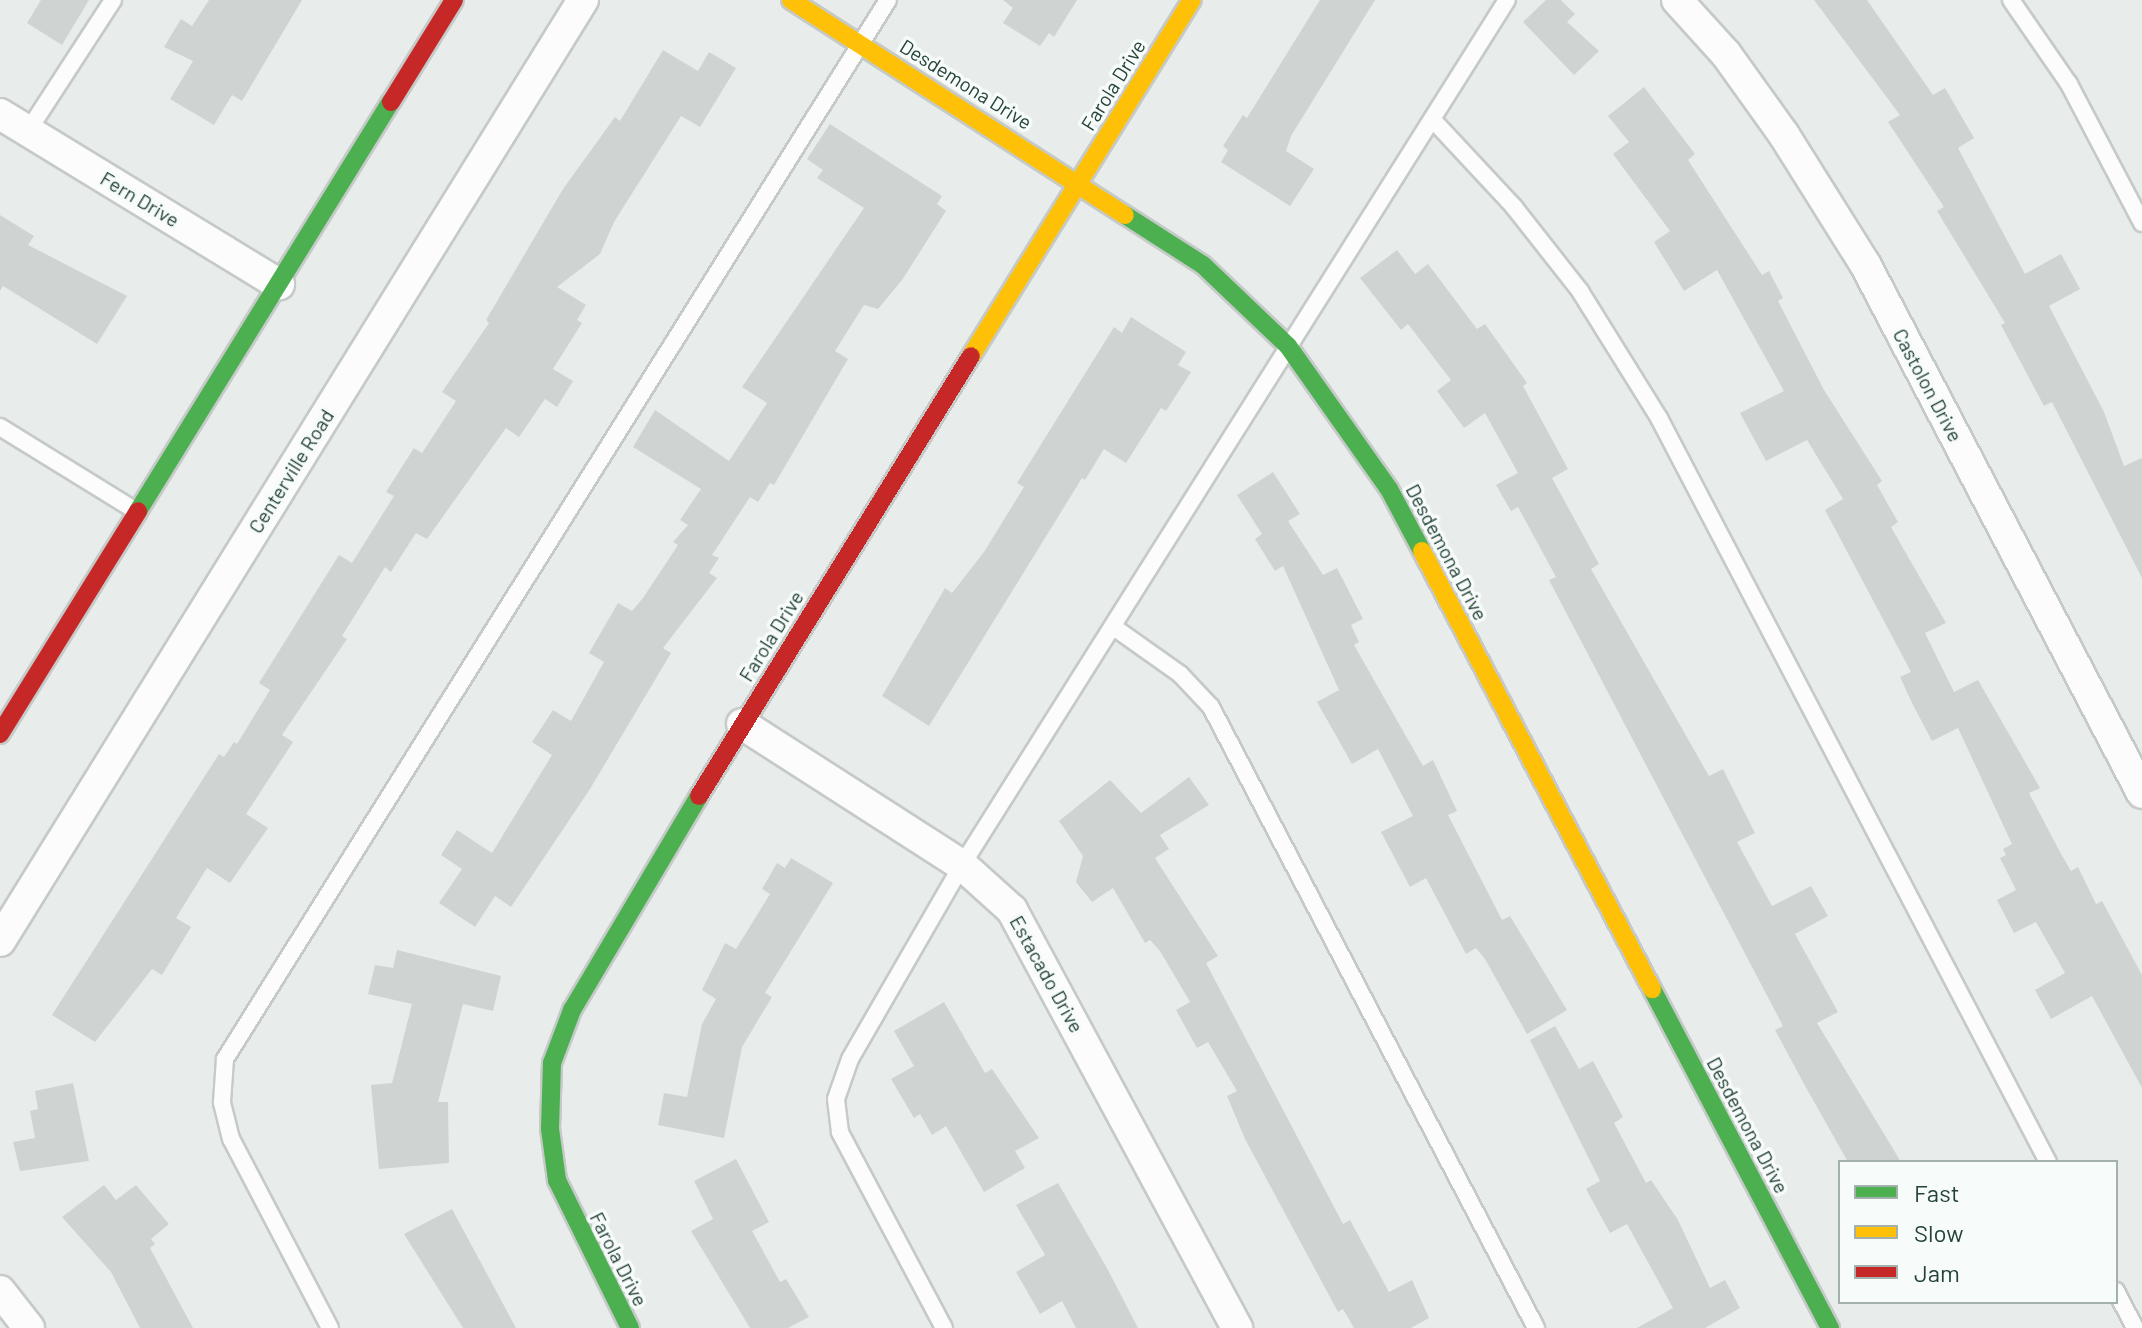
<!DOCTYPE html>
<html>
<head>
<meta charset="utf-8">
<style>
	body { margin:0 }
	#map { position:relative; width:2142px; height:1328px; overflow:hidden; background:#e8edeb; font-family:Barlow,sans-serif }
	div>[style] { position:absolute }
	.building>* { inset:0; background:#cfd4d2 }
	.roads { filter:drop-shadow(2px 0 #c5cac8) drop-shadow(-2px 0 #c5cac8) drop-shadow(0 2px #c5cac8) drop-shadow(0 -2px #c5cac8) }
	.lane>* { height:16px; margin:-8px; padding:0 8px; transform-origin:8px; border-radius:8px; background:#fcfcfc }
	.street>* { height:30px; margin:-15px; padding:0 15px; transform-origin:15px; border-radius:15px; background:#fcfcfc }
	.fast>* { height:18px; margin:-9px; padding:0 9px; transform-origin:9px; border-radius:9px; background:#4caf50 }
	.slow>* { height:18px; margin:-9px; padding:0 9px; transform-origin:9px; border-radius:9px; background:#ffc107 }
	.jam>* { height:18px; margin:-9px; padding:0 9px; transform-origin:9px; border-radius:9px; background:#c62828 }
	span { translate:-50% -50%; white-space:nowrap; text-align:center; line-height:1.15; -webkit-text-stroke:7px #f7fbf9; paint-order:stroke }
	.street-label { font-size:20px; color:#24423a }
	.legend { position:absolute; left:1838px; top:1160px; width:280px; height:144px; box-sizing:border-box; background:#f7fbf9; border:2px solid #a3b1ad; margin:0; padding:10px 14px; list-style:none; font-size:24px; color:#24423a }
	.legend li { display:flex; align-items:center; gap:16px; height:40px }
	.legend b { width:40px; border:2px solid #a3b1ad }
</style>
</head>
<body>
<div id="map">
	<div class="building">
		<div style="clip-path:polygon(41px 0,89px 0,62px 45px,27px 23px)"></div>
		<div style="clip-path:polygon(209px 0,302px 0,242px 101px,232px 95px,214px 125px,170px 99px,193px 61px,164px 47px,181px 19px,192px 26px)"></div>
		<div style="clip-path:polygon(1003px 0,1077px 0,1054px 37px,1049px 33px,1040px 46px,1003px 23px,1013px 8px)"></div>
		<div style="clip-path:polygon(1320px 0,1375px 0,1291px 136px,1286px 151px,1314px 169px,1290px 206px,1221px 162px,1228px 150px,1223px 146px,1243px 115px,1247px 118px)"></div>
		<div style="clip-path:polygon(1546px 0,1561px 0,1575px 14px,1567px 22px,1599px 51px,1574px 75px,1523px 22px)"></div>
		<div style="clip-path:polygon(1814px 0,1867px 0,1933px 95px,1945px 88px,1974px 138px,1958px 148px,2025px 274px,2061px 254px,2080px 289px,2049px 306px,2104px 412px,2124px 466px,2142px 458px,2142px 578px,2052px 402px,2044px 406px,2001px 325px,2005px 323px,1937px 211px,1944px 207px,1888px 122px,1900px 115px)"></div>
		<div style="clip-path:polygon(663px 50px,698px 71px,709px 52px,736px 68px,700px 127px,681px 116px,614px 222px,600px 254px,557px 287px,586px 305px,577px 320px,582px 323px,553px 369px,573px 381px,557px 407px,545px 399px,519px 437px,506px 428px,427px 539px,416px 533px,391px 572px,385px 567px,342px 636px,347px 639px,282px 735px,293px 742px,246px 814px,268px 828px,230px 883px,207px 868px,176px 918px,191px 927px,162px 975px,152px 969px,95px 1042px,52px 1015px,219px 754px,224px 757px,234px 742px,237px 744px,270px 690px,259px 683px,339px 555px,352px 563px,394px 496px,386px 492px,414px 448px,422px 453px,456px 401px,442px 392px,489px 323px,486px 320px,563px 189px,615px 117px,620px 121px)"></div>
		<div style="clip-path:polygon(1644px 87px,1695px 154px,1688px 160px,1762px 275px,1769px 271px,1783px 298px,1778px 301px,1824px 390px,1882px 481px,1877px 485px,1898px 522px,1891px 527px,1946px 623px,1925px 633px,1954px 692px,1978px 680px,2040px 788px,2029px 793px,2060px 852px,2071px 871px,2078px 867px,2096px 904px,2102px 901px,2142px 975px,2142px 1088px,2092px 996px,2051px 1019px,2035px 990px,2065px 973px,2036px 922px,2014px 933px,1997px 900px,2016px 890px,2000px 858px,2006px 855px,2003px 849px,2012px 844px,1958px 728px,1932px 741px,1912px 703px,1900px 677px,1911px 672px,1825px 510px,1843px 499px,1807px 440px,1766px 461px,1740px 413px,1784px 391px,1717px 270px,1684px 291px,1654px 242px,1670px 231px,1613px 154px,1629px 142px,1608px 116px)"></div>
		<div style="clip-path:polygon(830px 124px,942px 196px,937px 204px,946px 211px,902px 280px,878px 309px,864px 305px,835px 351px,848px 359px,774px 485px,770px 483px,758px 502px,750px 497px,712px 555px,719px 558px,709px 573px,717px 578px,663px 648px,671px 653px,590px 789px,511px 907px,495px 896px,475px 927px,439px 903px,462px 869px,441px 855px,457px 830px,492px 853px,552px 755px,532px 742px,553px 710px,571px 721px,604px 662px,589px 653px,618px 603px,632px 611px,643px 598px,678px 545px,673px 542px,688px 525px,680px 520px,701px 489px,633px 447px,655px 410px,729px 461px,767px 403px,742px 387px,864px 208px,817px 178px,823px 170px,807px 159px)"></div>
		<div style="clip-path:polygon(0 215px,34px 236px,28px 245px,127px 296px,97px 344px,3px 286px,0 291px)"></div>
		<div style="clip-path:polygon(1397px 250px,1415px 274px,1428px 264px,1477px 329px,1485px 324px,1527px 383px,1523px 386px,1568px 469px,1552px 478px,1599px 564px,1591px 569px,1709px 776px,1723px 769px,1755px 833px,1737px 842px,1772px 906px,1811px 886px,1828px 916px,1795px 934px,1838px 1012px,1817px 1023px,1901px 1162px,1848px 1162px,1804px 1084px,1775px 1030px,1783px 1026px,1549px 580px,1556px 577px,1518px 507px,1511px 511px,1496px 485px,1518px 473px,1485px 413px,1464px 428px,1437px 391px,1451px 380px,1408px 324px,1401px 330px,1360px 278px)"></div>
		<div style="clip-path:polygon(1131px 317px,1186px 352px,1178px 365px,1191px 372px,1166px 411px,1161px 408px,1126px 463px,1104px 449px,1085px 480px,1082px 478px,929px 726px,882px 696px,945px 588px,952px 593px,984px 552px,1024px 487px,1017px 483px,1114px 327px,1122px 333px)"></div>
		<div style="clip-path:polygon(1273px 472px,1300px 514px,1288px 521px,1323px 575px,1337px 568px,1363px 619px,1351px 625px,1359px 642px,1354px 645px,1423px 766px,1433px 760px,1457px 811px,1448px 815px,1502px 920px,1510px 916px,1567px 1010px,1527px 1034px,1485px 959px,1476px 948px,1466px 954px,1426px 878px,1410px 887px,1381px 832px,1413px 816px,1378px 749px,1352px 764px,1317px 702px,1339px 690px,1283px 566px,1275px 571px,1255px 539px,1262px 534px,1237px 495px)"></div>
		<div style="clip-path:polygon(1189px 777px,1209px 805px,1160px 835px,1169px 849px,1155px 858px,1218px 956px,1206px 963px,1343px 1224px,1350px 1220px,1389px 1292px,1412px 1280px,1429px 1318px,1411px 1328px,1354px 1328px,1343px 1309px,1338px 1312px,1245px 1139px,1227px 1096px,1237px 1091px,1208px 1042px,1197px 1048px,1176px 1010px,1190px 1002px,1160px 951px,1150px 940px,1145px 943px,1113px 888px,1092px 902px,1076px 882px,1083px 856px,1059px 821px,1110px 780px,1141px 813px)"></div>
		<div style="clip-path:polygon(791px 858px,833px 883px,765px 993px,772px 997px,742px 1047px,724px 1138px,658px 1125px,664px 1093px,687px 1097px,702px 1024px,716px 999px,702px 990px,725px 943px,736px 949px,770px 894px,762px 889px,777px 863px,785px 868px)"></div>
		<div style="clip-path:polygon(397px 950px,501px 976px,493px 1011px,463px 1004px,438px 1102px,448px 1102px,449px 1163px,379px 1169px,371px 1085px,392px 1083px,412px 1004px,368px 994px,375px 965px,393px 968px)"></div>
		<div style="clip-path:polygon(944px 1002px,985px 1073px,992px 1069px,1039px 1138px,1015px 1151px,1025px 1168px,984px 1192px,946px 1126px,932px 1135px,920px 1114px,914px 1118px,891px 1079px,914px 1066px,894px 1031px)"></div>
		<div style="clip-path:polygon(1555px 1026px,1579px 1069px,1593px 1061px,1623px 1117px,1614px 1123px,1646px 1183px,1651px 1180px,1678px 1220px,1710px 1288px,1725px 1280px,1740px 1308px,1705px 1328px,1637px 1328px,1673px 1308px,1627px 1224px,1610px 1233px,1586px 1189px,1600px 1181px,1530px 1040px)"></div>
		<div style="clip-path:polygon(73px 1083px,89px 1161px,20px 1171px,13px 1142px,35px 1138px,30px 1111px,38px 1109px,35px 1091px)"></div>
		<div style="clip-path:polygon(736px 1159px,769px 1222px,752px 1231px,780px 1282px,786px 1279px,809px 1317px,788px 1328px,750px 1328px,691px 1231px,713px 1219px,694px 1181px)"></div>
		<div style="clip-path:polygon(1058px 1183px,1108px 1270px,1138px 1328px,1076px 1328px,1062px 1301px,1040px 1314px,1016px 1272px,1045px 1255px,1016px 1205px)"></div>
		<div style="clip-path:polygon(104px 1185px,116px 1200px,136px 1185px,169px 1224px,151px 1239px,155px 1244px,150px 1248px,193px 1328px,140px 1328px,111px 1272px,62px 1217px)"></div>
		<div style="clip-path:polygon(452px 1209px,516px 1328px,463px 1328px,404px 1234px)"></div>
	</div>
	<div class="roads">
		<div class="lane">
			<div style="left:2011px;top:0;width:102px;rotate:55.4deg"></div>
			<div style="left:2069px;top:84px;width:157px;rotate:62.3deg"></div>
			<div style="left:1433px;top:120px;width:119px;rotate:47deg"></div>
			<div style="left:1514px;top:207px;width:107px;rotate:51.8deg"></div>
			<div style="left:1580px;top:291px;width:150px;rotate:58.1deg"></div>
			<div style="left:1659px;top:418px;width:840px;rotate:62.4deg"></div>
			<div style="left:28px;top:131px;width:156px;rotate:-57deg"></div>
			<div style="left:0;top:427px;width:160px;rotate:31.7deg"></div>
			<div style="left:1115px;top:628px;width:80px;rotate:35.3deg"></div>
			<div style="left:1180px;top:674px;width:45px;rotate:46.8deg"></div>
			<div style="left:1211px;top:707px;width:701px;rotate:62.37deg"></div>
			<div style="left:2116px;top:1291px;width:42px;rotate:62.8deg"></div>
			<div style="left:330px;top:1328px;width:213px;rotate:-117.6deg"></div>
			<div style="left:231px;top:1139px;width:38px;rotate:-104deg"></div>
			<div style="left:222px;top:1102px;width:43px;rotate:-86deg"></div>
			<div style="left:225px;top:1059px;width:1249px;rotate:-57.95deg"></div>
			<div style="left:944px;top:1328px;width:222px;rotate:-118deg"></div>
			<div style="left:840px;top:1132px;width:33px;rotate:-97deg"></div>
			<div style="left:836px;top:1099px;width:42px;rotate:-70.7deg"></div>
			<div style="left:850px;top:1059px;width:224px;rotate:-60deg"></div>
			<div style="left:962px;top:865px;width:1022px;rotate:-57.79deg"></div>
		</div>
		<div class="street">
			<div style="left:1677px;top:0;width:73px;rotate:47.8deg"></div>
			<div style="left:1726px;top:54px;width:100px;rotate:54.4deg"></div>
			<div style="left:1784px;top:135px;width:152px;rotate:57.9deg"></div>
			<div style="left:1865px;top:264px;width:597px;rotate:62.36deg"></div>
			<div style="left:0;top:114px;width:327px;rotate:31.4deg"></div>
			<div style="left:742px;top:724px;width:261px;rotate:32.7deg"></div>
			<div style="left:962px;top:865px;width:67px;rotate:42deg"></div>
			<div style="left:1012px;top:910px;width:475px;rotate:61.7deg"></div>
			<div style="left:0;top:941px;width:1107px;rotate:-58.22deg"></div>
			<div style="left:0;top:1291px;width:47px;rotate:51.9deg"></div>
		</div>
		<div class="fast">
			<div style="left:1125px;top:215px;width:93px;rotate:32.7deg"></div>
			<div style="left:1203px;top:265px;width:117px;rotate:43.6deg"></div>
			<div style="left:1288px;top:346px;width:175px;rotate:54.8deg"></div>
			<div style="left:1389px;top:489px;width:70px;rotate:62deg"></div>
			<div style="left:138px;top:511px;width:481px;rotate:-58.3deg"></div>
			<div style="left:1652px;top:989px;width:383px;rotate:62.3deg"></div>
			<div style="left:630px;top:1328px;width:165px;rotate:-116.3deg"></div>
			<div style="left:557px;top:1180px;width:51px;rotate:-97.8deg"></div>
			<div style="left:550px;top:1129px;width:66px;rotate:-88.3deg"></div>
			<div style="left:552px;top:1063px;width:57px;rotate:-69.3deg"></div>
			<div style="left:572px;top:1010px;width:249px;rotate:-59.3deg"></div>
		</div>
		<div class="slow">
			<div style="left:791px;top:0;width:397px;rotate:32.8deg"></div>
			<div style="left:971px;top:356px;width:419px;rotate:-58.2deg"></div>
			<div style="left:1422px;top:551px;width:495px;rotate:62.3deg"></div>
		</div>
		<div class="jam">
			<div style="left:391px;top:102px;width:120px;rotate:-58.3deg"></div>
			<div style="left:0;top:734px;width:262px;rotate:-58.2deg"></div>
			<div style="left:699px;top:796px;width:517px;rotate:-58.28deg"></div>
		</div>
	</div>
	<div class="street-label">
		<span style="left:966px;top:84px;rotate:32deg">Desdemona Drive</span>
		<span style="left:1113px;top:85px;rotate:-58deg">Farola Drive</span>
		<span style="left:140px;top:199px;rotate:31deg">Fern Drive</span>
		<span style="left:1928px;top:385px;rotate:62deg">Castolon Drive</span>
		<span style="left:291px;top:471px;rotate:-58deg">Centerville Road</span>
		<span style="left:1447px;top:552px;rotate:62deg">Desdemona Drive</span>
		<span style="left:771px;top:636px;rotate:-58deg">Farola Drive</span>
		<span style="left:1047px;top:974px;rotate:61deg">Estacado Drive</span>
		<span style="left:1748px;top:1125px;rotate:62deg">Desdemona Drive</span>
		<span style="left:619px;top:1259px;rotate:63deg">Farola Drive</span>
	</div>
	<ul class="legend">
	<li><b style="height:10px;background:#4caf50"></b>Fast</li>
	<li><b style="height:10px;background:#ffc107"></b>Slow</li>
	<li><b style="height:10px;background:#c62828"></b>Jam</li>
	</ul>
</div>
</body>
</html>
